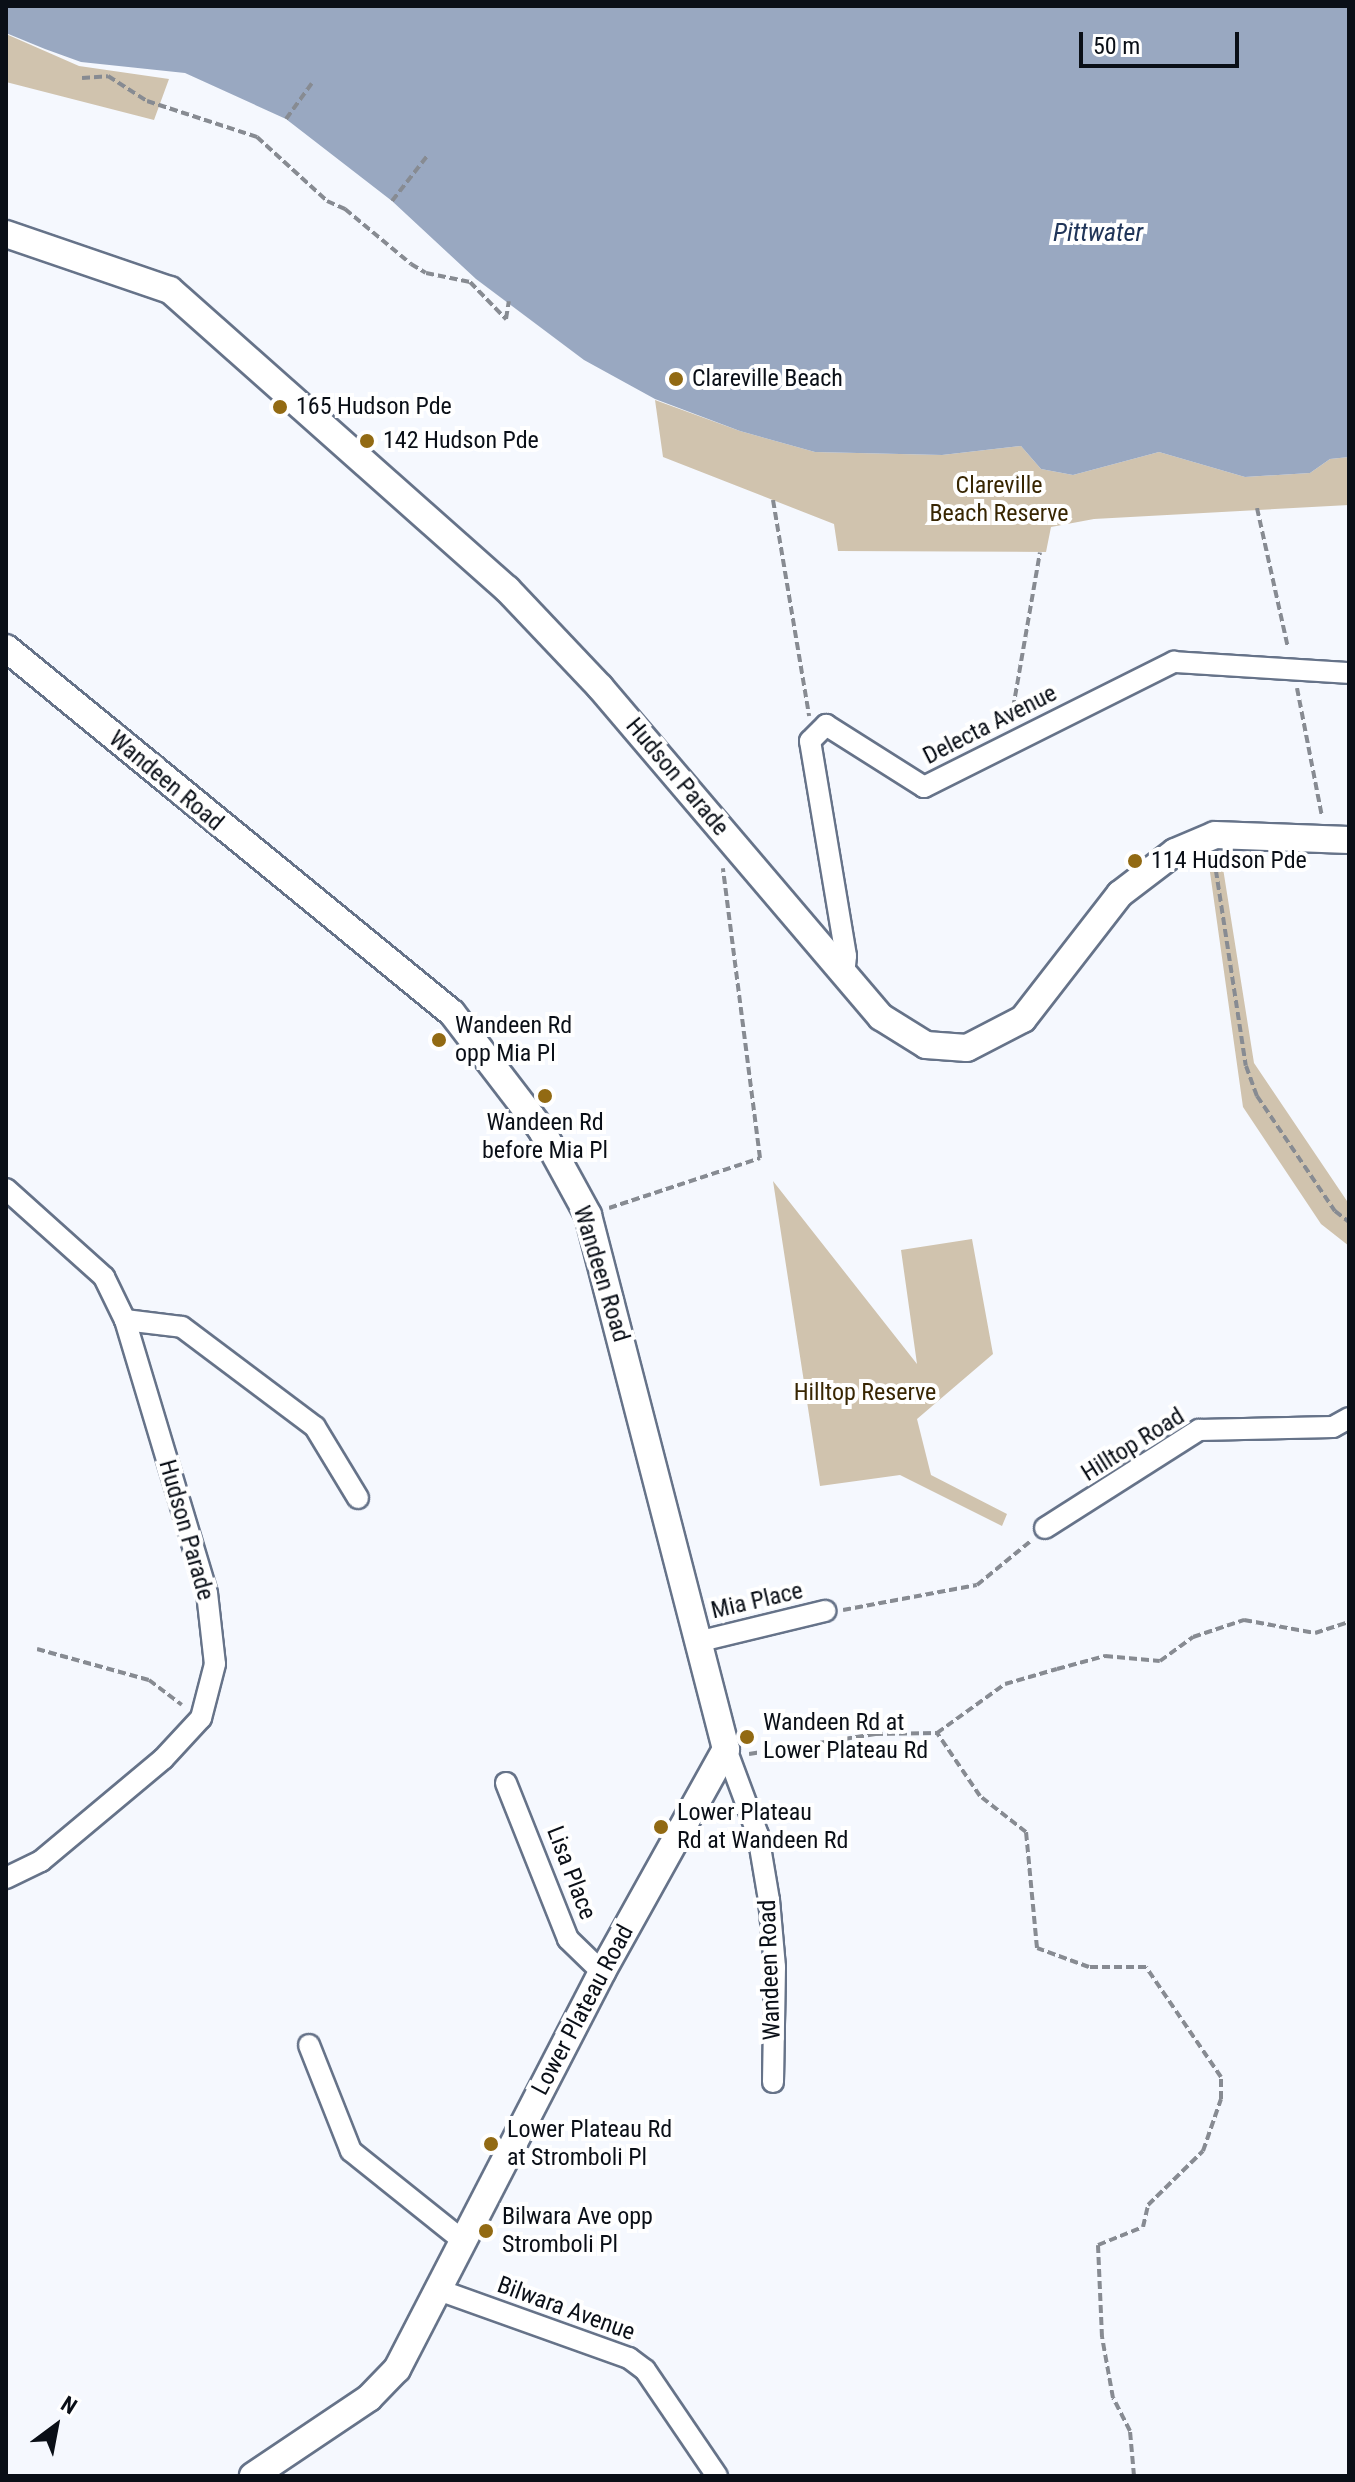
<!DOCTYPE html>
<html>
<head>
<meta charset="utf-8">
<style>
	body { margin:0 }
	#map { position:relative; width:1355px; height:2482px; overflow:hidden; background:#f5f8fe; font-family:"Roboto Condensed",sans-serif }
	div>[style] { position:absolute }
	.green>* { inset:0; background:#d0c3ae }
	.water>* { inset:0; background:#99a8c1 }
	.path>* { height:4px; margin-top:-2px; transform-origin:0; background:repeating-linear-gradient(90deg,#878b92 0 8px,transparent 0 12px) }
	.roads { filter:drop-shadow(2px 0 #667389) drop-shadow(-2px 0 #667389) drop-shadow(0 2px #667389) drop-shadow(0 -2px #667389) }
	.minor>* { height:20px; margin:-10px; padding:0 10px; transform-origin:10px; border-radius:10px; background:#fff }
	.tertiary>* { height:26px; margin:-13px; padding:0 13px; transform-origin:13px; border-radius:13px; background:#fff }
	.dots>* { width:22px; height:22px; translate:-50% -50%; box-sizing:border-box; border:4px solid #fff; border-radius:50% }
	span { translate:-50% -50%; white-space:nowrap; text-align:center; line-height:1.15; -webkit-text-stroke:8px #fff; paint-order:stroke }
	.poi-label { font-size:24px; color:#0a0f17 }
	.left { translate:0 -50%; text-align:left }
	.park-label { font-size:24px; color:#382602 }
	.street-label { font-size:24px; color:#0a0f17 }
	.water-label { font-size:26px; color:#203559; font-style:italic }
	.frame { position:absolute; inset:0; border:8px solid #0a0f17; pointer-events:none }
	.north { position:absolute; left:16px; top:2386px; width:80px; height:80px; -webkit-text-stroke:6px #fff; paint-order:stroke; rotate:32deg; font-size:22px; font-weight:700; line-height:32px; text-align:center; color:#0a0f17 }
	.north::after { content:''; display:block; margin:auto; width:28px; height:36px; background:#0a0f17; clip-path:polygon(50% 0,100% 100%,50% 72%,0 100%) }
	.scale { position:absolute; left:1079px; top:32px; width:160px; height:36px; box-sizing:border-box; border:4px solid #0a0f17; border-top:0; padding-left:10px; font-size:24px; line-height:28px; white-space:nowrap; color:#0a0f17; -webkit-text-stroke:6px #fff; paint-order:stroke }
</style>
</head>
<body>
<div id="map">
	<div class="green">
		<div style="clip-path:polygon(6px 34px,79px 66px,169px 79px,154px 120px,6px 82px)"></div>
		<div style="clip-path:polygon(655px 400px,740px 431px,815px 452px,942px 455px,1021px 446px,1041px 469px,1073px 475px,1159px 452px,1245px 477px,1310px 473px,1330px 459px,1349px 457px,1349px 505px,1094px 519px,1051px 527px,1046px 552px,838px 551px,834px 524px,663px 457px)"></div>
		<div style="clip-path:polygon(1208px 858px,1222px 862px,1254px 1063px,1349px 1204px,1349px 1246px,1321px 1224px,1243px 1107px)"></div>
		<div style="clip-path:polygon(773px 1181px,917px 1364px,901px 1250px,972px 1239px,993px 1354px,917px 1419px,931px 1475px,1007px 1514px,1002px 1526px,900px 1475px,820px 1486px)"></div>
	</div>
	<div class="water">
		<div style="clip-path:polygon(6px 6px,1349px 6px,1349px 457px,1330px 459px,1310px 473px,1245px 477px,1159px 452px,1073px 475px,1041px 469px,1021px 446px,942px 455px,815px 452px,740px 431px,655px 399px,584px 360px,476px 279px,392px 201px,286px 119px,185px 73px,81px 62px,45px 49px,6px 33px)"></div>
	</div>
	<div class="path">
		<div style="left:82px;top:78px;width:26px;rotate:-4deg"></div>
		<div style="left:108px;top:76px;width:46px;rotate:32.7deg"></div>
		<div style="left:147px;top:101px;width:116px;rotate:18.1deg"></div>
		<div style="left:257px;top:137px;width:95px;rotate:42.4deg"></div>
		<div style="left:327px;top:201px;width:20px;rotate:24deg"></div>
		<div style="left:345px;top:209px;width:86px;rotate:39.8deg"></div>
		<div style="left:411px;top:264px;width:17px;rotate:31deg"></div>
		<div style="left:426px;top:273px;width:45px;rotate:11.6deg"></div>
		<div style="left:470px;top:282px;width:52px;rotate:45.8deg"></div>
		<div style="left:506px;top:319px;width:18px;rotate:-81deg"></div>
		<div style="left:286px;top:119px;width:44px;rotate:-54.2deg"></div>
		<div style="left:392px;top:201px;width:58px;rotate:-52deg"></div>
		<div style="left:773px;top:500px;width:219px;rotate:80.5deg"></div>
		<div style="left:1257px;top:508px;width:143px;rotate:77.5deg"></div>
		<div style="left:1297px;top:688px;width:131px;rotate:79deg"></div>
		<div style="left:1011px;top:720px;width:170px;rotate:-80.2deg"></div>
		<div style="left:1214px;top:858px;width:210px;rotate:81.3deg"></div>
		<div style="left:1246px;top:1066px;width:32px;rotate:70deg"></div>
		<div style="left:1257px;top:1096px;width:139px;rotate:55.9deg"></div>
		<div style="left:1335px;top:1211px;width:18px;rotate:38deg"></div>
		<div style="left:609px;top:1208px;width:159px;rotate:-18.3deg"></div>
		<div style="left:760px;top:1158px;width:292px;rotate:-97.3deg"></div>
		<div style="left:843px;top:1610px;width:136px;rotate:-10.6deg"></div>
		<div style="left:977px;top:1585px;width:71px;rotate:-39.3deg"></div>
		<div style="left:37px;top:1649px;width:116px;rotate:15.5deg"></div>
		<div style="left:149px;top:1680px;width:41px;rotate:37.1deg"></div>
		<div style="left:749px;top:1754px;width:128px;rotate:-9deg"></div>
		<div style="left:875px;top:1734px;width:62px;rotate:-0.9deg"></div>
		<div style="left:1134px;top:2476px;width:45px;rotate:-95.1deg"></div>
		<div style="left:1130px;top:2431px;width:37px;rotate:-117deg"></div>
		<div style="left:1113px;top:2398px;width:62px;rotate:-100.2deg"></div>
		<div style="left:1102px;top:2337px;width:92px;rotate:-92.5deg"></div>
		<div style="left:1098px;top:2245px;width:48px;rotate:-21.8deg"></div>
		<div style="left:1143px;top:2227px;width:23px;rotate:-77deg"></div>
		<div style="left:1148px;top:2205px;width:77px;rotate:-44.5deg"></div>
		<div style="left:1203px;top:2151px;width:55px;rotate:-70.9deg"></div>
		<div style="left:1221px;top:2099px;width:22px;rotate:-90deg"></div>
		<div style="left:1221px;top:2077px;width:133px;rotate:-124.3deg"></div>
		<div style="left:1146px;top:1967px;width:57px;rotate:180deg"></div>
		<div style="left:1089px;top:1967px;width:55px;rotate:-159.9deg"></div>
		<div style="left:1037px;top:1948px;width:117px;rotate:-95.4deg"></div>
		<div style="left:1026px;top:1832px;width:58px;rotate:-142deg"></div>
		<div style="left:980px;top:1796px;width:76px;rotate:-124.3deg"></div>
		<div style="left:937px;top:1733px;width:84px;rotate:-35.8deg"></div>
		<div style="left:1005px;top:1684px;width:54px;rotate:-16.1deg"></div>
		<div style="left:1057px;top:1669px;width:50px;rotate:-15.2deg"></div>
		<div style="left:1105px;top:1656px;width:55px;rotate:5.2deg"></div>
		<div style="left:1160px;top:1661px;width:41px;rotate:-36deg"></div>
		<div style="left:1193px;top:1637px;width:54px;rotate:-18.4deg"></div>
		<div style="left:1244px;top:1620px;width:72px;rotate:10.4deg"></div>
		<div style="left:1315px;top:1633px;width:36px;rotate:-18deg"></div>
	</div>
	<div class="roads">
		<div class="minor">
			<div style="left:844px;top:975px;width:19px;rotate:-84deg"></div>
			<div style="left:846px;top:956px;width:218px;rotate:-99.5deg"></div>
			<div style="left:810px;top:741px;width:23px;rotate:-45deg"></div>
			<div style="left:826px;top:725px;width:116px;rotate:32.3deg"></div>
			<div style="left:924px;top:787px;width:280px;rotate:-26.6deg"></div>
			<div style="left:1174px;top:662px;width:175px;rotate:3.6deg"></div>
			<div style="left:6px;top:1189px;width:132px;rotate:41.9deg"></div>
			<div style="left:104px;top:1277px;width:48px;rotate:64deg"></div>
			<div style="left:125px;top:1320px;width:285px;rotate:73.3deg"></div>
			<div style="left:207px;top:1593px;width:71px;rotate:83.6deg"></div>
			<div style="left:215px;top:1664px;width:56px;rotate:104.5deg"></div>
			<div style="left:201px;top:1718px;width:56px;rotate:132.8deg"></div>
			<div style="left:163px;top:1759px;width:159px;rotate:140.1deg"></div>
			<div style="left:41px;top:1861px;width:39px;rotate:154deg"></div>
			<div style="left:125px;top:1320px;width:57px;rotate:7deg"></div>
			<div style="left:182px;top:1327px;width:166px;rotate:36.9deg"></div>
			<div style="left:315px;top:1427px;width:83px;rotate:58.8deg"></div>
			<div style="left:1045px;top:1528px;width:183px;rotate:-32.5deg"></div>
			<div style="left:1199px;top:1430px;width:134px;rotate:-1.3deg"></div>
			<div style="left:1333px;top:1427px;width:18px;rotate:-29deg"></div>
			<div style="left:701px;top:1641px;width:128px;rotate:-13.6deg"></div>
			<div style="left:726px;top:1749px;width:92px;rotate:69.6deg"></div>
			<div style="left:758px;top:1835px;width:66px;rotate:80.4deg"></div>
			<div style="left:769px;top:1900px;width:67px;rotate:84.9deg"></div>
			<div style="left:775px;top:1967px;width:115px;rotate:91deg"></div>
			<div style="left:506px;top:1783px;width:168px;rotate:68.3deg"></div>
			<div style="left:568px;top:1939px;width:47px;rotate:44.1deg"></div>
			<div style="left:309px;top:2045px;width:114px;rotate:68.4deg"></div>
			<div style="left:351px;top:2151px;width:141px;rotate:38.7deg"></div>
			<div style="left:436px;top:2289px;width:205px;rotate:19.7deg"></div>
			<div style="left:629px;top:2358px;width:20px;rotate:37deg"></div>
			<div style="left:645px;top:2370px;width:128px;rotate:55.8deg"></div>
		</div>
		<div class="tertiary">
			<div style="left:6px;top:234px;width:173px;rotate:18.9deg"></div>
			<div style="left:170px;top:290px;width:451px;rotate:41.6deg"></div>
			<div style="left:507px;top:589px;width:135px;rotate:46.5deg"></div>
			<div style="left:600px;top:687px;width:433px;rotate:49.6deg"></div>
			<div style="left:881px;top:1017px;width:53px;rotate:31.9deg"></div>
			<div style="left:926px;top:1045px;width:41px;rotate:4.2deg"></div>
			<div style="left:967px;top:1048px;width:63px;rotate:-27.4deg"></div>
			<div style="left:1023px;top:1019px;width:158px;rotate:-52.2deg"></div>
			<div style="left:1120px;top:894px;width:69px;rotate:-37.4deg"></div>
			<div style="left:1175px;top:852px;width:43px;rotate:-23deg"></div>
			<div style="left:1215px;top:835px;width:134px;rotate:2.1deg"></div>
			<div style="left:6px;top:648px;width:576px;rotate:39.3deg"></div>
			<div style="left:452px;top:1013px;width:146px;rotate:52.5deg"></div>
			<div style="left:541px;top:1129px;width:98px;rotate:61.3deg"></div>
			<div style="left:588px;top:1215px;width:552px;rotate:75.51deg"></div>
			<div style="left:726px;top:1749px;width:255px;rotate:119.1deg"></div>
			<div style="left:602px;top:1972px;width:447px;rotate:117.3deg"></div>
			<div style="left:397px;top:2369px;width:40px;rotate:134deg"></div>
			<div style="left:369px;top:2398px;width:140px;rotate:146.1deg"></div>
		</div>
	</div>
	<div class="dots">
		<div style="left:676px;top:379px;background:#926a13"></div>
		<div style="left:280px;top:407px;background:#926a13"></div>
		<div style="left:367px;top:441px;background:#926a13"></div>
		<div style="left:1135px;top:861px;background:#926a13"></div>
		<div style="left:439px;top:1040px;background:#926a13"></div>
		<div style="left:545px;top:1096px;background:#926a13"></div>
		<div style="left:747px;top:1737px;background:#926a13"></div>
		<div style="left:661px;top:1827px;background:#926a13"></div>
		<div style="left:491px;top:2144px;background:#926a13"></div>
		<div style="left:486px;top:2231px;background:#926a13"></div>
	</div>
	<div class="poi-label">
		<span class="left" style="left:692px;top:379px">Clareville Beach</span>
		<span class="left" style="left:296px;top:407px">165 Hudson Pde</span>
		<span class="left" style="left:383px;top:441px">142 Hudson Pde</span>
		<span class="left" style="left:1151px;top:861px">114 Hudson Pde</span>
		<span class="left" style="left:455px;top:1040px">Wandeen Rd<br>opp Mia Pl</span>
		<span style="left:545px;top:1137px">Wandeen Rd<br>before Mia Pl</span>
		<span class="left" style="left:763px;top:1737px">Wandeen Rd at<br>Lower Plateau Rd</span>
		<span class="left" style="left:677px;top:1827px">Lower Plateau<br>Rd at Wandeen Rd</span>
		<span class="left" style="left:507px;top:2144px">Lower Plateau Rd<br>at Stromboli Pl</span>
		<span class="left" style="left:502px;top:2231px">Bilwara Ave opp<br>Stromboli Pl</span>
	</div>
	<div class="park-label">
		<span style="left:999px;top:500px">Clareville<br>Beach Reserve</span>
		<span style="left:865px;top:1393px">Hilltop Reserve</span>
	</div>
	<div class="street-label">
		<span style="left:990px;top:725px;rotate:-27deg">Delecta Avenue</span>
		<span style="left:677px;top:777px;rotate:50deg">Hudson Parade</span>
		<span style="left:166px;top:781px;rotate:40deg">Wandeen Road</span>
		<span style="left:601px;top:1274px;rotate:73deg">Wandeen Road</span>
		<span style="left:1133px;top:1445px;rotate:-32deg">Hilltop Road</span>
		<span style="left:186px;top:1530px;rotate:74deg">Hudson Parade</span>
		<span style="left:757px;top:1601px;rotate:-13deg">Mia Place</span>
		<span style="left:571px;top:1873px;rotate:69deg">Lisa Place</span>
		<span style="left:770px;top:1970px;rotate:-92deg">Wandeen Road</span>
		<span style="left:583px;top:2010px;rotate:-62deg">Lower Plateau Road</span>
		<span style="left:566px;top:2309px;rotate:20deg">Bilwara Avenue</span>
	</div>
	<div class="water-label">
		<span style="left:1098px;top:233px">Pittwater</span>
	</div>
	<div class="frame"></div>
	<div class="north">N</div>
	<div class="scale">50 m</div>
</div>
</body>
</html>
